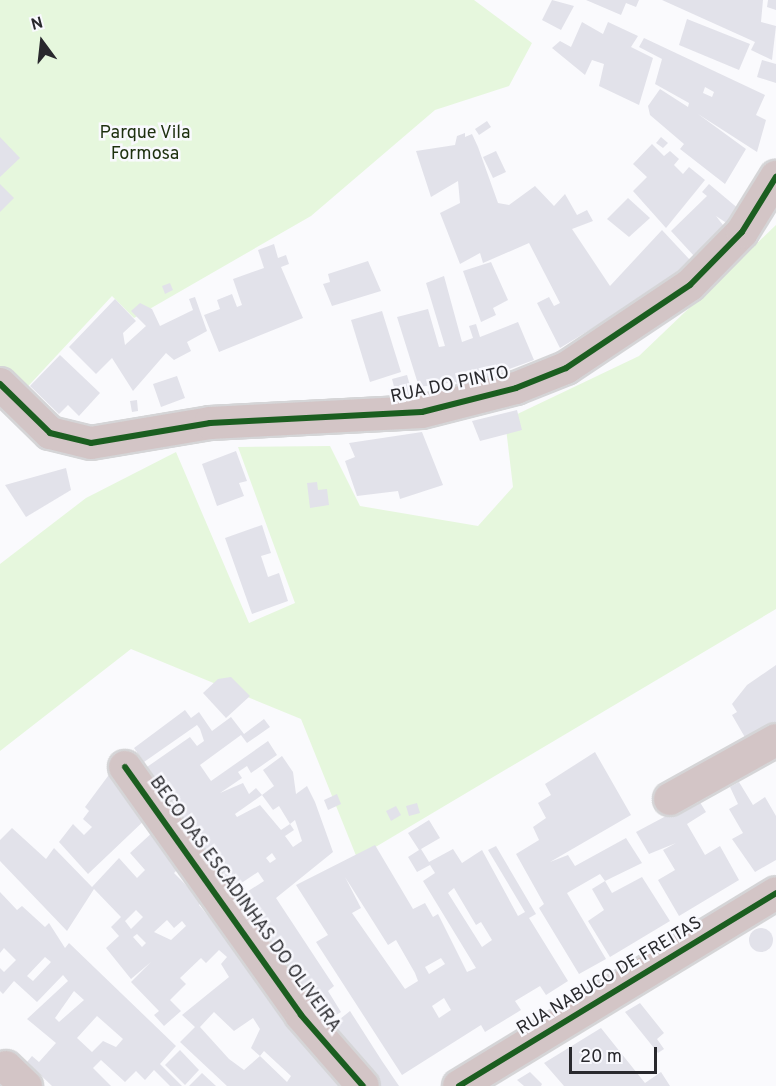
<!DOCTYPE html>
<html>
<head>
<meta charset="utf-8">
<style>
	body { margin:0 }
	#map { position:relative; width:776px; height:1086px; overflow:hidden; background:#fafafd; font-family:Overpass,sans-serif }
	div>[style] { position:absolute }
	.green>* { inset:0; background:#e6f7dd }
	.building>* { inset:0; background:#e2e2ea }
	.round { border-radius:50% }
	.roads { filter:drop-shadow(2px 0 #d5d5d7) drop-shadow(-2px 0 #d5d5d7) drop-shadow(0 2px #d5d5d7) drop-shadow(0 -2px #d5d5d7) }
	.street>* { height:32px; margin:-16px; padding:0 16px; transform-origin:16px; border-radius:16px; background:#d3c5c6 }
	.cycleway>* { height:6px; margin:-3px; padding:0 3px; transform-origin:3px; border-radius:3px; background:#1b5e20 }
	span { translate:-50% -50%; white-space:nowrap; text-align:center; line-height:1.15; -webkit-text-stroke:5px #f9f9fe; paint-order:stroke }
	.park-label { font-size:18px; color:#1d300e }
	.street-label { font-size:18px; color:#29292d }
	.north { position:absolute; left:12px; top:12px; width:60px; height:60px; -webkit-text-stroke:4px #f9f9fe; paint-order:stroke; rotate:345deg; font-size:16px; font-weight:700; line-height:24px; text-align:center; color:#29292d }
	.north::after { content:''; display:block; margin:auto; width:21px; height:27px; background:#29292d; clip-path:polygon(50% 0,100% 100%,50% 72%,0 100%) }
	.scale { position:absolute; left:569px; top:1047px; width:88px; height:27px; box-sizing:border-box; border:3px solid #29292d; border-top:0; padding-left:8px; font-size:18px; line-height:21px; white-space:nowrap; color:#29292d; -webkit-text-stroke:4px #f9f9fe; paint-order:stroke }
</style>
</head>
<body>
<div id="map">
	<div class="green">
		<div style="clip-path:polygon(0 0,474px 0,532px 43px,509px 86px,435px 110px,311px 216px,134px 318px,112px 296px,19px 396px,0 376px)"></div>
		<div style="clip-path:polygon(776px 225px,776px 609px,357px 858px,301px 719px,131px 649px,0 751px,0 564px,86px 498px,176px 452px,249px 623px,295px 603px,238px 447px,330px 446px,360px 506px,478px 526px,513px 487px,505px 420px,639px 356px)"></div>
	</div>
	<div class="building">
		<div style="clip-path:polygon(552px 0,574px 6px,561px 30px,542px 20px)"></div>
		<div style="clip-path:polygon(586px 0,639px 0,636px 7px,626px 3px,621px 15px)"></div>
		<div style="clip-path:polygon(662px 0,763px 0,761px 22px,776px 26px,772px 60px,751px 50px,755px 42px)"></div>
		<div style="clip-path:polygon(768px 0,776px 0,776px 10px,767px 7px)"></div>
		<div style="clip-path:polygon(687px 19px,750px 44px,739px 70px,679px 45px)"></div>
		<div style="clip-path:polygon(582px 22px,603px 34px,608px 22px,638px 36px,631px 47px,653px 58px,639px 105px,599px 86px,604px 64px,592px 60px,585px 75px,552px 48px,560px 41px,571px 47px)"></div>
		<div style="clip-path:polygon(evenodd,644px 38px,765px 95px,756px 115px,766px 120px,757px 152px,698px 114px,746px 149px,725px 184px,680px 149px,684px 144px,650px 115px,648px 106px,660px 89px,688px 107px,689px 103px,655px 84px,662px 59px,639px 47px,644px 38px,705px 87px,714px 92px,712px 97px,703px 93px,705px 87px)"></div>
		<div style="clip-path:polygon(762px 60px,776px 64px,776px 83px,757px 77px)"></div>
		<div style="clip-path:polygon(487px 121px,491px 127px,479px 135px,475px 129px)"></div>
		<div style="clip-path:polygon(465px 133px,465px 137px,472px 134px,478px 147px,498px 203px,509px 205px,535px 186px,554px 206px,565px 194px,577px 215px,587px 210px,593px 221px,572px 229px,610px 286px,662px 230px,690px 260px,657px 289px,560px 348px,537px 303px,549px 297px,554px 306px,560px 303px,529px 243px,483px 263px,480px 253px,460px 264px,440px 213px,460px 203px,458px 181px,431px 197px,416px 151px,455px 145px,457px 136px)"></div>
		<div style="clip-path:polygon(0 137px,20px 158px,0 177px)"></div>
		<div style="clip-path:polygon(661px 137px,668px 143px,663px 148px,656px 143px)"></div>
		<div style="clip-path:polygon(652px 144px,664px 156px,670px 151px,679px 159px,674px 165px,683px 174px,689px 167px,705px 180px,666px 228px,633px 191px,647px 177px,633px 164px)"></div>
		<div style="clip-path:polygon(496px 151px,506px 172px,493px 178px,483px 157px)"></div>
		<div style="clip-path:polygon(0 184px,14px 198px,0 212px)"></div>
		<div style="clip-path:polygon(709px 184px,740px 210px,728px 224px,716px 216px,726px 229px,695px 257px,671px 231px,707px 196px,702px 192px)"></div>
		<div style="clip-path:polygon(628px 198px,650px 218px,629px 237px,607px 219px)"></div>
		<div style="clip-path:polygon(274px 244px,278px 258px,286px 255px,289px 264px,281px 267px,303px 318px,219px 352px,204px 315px,220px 309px,217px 300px,232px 294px,237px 307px,242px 305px,233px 279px,264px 268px,258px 250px)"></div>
		<div style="clip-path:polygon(368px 261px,381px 291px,332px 306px,323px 284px,330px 282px,328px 274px)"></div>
		<div style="clip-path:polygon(491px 262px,508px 300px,493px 308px,496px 315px,481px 322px,463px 271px)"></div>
		<div style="clip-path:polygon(444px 276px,462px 342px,473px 338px,469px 326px,476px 324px,480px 337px,518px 322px,534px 360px,458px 388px,456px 382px,419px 387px,397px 317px,428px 309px,439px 347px,445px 346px,426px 283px)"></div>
		<div style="clip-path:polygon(170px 283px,173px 290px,165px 294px,162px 286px)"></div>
		<div style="clip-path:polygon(195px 297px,207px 331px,187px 342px,191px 351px,174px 360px,166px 353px,133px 391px,112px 358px,96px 374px,69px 347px,115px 299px,136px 321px,123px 333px,125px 345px,146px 326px,131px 311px,140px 303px,152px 309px,160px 326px,193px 310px,189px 299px)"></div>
		<div style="clip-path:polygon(382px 311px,401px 372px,370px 382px,351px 320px)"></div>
		<div style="clip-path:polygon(60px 355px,100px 393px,79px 416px,68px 405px,59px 414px,30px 386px)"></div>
		<div style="clip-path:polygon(407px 375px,413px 396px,397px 398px,392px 379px)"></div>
		<div style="clip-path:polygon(177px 376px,185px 398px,161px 407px,153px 384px)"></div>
		<div style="clip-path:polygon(137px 400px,138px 411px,132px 412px,130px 401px)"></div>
		<div style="clip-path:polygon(517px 410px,522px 430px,480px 441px,472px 421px)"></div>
		<div style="clip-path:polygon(422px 432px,443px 485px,400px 499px,398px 491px,357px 496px,345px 461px,355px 457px,349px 443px)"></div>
		<div style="clip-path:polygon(236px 451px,247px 481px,239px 483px,244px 496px,217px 506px,202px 464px)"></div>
		<div style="clip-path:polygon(66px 468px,71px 490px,26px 517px,5px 485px)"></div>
		<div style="clip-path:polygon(317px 482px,318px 490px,327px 489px,329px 505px,310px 508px,307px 483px)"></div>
		<div style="clip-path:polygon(262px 525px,271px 553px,261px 556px,268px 577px,279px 573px,288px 601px,252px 614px,225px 538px)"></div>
		<div style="clip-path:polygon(776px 665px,776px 731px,750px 746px,732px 715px,737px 712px,732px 704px,747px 685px)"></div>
		<div style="clip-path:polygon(231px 677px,250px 696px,226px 718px,203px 693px,218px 679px)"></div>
		<div style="clip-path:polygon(evenodd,185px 710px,191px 718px,199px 712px,212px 731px,231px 717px,244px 734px,264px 719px,270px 727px,247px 743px,241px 735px,200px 765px,211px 781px,268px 741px,277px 755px,251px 773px,247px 766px,238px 772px,242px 778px,220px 793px,243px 783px,249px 794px,256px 788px,262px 795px,235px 814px,237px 817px,260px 805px,281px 830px,290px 824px,279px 806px,273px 810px,262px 795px,274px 786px,263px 770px,282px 756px,293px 772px,296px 794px,307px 786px,315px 802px,333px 852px,276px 898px,334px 986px,328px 991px,341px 1012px,322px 1024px,239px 897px,264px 881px,258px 872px,234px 888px,147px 767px,190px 737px,197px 746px,204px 741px,200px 729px,197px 725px,144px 762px,134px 748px,185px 710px,295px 820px,302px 841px,293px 847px,285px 836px,294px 830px,290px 824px,295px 820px,185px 710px,272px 853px,276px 859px,270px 863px,266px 858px,272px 853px)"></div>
		<div style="clip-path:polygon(595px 752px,631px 815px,550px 862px,568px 855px,575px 866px,626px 838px,642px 863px,605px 881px,600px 874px,567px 893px,606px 959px,579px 974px,539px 908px,544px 904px,516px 854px,539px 840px,533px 827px,546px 818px,538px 803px,551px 795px,545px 784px)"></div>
		<div style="clip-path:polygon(114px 768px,149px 816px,88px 874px,59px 842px,73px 824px,84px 835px,92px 827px,83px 819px,89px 811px,85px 807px)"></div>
		<div style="clip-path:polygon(739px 782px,753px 805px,765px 797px,776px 816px,776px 860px,755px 872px,732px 839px,743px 833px,729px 809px,738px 804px,730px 787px)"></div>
		<div style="clip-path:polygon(337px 794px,341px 804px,328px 810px,324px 800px)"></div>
		<div style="clip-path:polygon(698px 799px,706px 812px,687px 824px,705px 855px,720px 846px,739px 880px,679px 916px,658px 880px,675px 870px,663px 850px,676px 843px,649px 854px,636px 832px)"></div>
		<div style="clip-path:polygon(417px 803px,420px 813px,409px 816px,406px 806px)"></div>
		<div style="clip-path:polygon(396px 806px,401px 815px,391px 821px,386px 811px)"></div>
		<div style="clip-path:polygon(evenodd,429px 820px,440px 838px,421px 849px,429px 862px,453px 849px,462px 863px,482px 850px,518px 916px,525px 912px,488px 850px,496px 846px,536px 914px,529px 918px,568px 981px,546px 995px,540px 986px,515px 1001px,521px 1010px,485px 1032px,481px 1025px,402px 1075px,316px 942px,328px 935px,296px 885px,375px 845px,413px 909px,425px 903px,433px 917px,438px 914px,467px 972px,476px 968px,423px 881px,435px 873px,430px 865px,417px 872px,408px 857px,419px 850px,408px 833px,429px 820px,345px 877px,388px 945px,396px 940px,415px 973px,418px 981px,405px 989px,352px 913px,361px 908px,345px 877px,429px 820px,454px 888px,476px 925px,481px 922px,492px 940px,482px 947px,448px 893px,454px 888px,429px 820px,441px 958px,445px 964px,429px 974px,425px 967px,441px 958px,429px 820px,444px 998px,451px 1010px,439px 1018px,432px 1006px,444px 998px)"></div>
		<div style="clip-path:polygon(evenodd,12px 828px,46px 859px,54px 848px,92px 887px,119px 858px,137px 878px,145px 870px,130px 853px,154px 831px,183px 864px,174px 873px,202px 901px,199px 905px,351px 1086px,227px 1086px,180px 1042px,195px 1027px,182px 1015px,229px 977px,221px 964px,227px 957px,219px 950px,206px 963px,201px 958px,180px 978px,186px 984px,170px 1000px,181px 1011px,164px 1026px,154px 1015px,159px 1011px,131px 982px,151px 962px,131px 979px,106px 948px,119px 936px,111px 927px,121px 917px,94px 889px,67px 931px,0 861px,0 840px,12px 828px,136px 910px,143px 917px,131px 929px,125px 921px,136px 910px,12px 828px,167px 920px,174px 928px,182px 921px,186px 926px,171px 940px,154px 932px,167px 920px,12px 828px,137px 934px,146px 943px,142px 947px,133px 937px,137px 934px,12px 828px,214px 1012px,234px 1031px,253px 1018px,260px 1029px,251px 1048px,260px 1056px,264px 1051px,291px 1076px,287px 1082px,260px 1056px,244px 1070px,229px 1059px,200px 1027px,214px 1012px)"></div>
		<div style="clip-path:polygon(642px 877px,670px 921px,610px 957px,588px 921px,604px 910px,592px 889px,605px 881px,612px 893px)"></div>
		<div style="clip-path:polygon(evenodd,0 892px,17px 910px,22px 906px,45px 927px,49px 923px,65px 948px,69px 943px,176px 1046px,160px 1064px,182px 1086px,170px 1086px,154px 1070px,145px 1080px,136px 1071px,125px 1082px,101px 1060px,93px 1068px,111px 1086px,52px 1086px,27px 1062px,32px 1056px,39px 1062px,56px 1043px,27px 1019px,68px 981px,63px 975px,37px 1002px,14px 981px,3px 994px,0 991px,0 968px,4px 972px,16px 960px,4px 948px,0 953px,0 892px,45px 957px,51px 962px,33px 981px,27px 976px,45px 957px,0 892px,74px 991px,84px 1000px,59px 1022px,55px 1018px,74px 991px,0 892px,97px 1016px,123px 1039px,116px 1047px,103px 1041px,92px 1052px,77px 1038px,97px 1016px)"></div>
		<div class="round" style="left:749px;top:928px;width:24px;height:24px"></div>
		<div style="clip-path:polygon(640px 1003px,664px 1033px,657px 1039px,664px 1049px,658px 1053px,625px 1012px)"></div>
		<div style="clip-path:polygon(350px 1011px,382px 1061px,399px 1086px,368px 1086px,325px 1031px)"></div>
		<div style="clip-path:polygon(601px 1028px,645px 1083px,661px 1072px,670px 1086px,564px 1086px,544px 1063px)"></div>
		<div style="clip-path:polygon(180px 1050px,199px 1070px,185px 1085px,165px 1065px)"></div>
		<div style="clip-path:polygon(530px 1072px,542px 1084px,541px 1086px,524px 1086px,517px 1080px)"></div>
		<div style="clip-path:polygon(202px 1073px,216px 1086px,189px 1086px)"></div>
	</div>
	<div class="roads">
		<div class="street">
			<div style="left:0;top:384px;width:70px;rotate:44.4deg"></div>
			<div style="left:50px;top:433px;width:42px;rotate:13.7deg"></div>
			<div style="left:91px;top:443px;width:121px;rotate:-9.5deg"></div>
			<div style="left:210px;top:423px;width:212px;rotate:-3deg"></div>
			<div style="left:422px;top:412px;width:97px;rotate:-14.3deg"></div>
			<div style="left:516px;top:388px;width:54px;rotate:-21.8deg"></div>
			<div style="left:566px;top:368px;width:149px;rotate:-33.8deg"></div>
			<div style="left:690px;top:285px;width:74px;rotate:-45.5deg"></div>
			<div style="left:742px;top:232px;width:65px;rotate:-58.3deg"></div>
			<div style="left:125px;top:767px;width:304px;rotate:54.6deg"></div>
			<div style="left:301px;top:1015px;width:94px;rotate:48.9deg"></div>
			<div style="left:670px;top:799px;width:121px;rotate:-29.1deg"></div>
			<div style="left:6px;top:1067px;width:28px;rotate:44deg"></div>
			<div style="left:459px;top:1086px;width:371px;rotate:-31.3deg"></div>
		</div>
	</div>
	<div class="cycleway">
		<div style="left:0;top:384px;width:70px;rotate:44.4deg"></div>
		<div style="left:50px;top:433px;width:42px;rotate:13.7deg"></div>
		<div style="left:91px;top:443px;width:121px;rotate:-9.5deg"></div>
		<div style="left:210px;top:423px;width:212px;rotate:-3deg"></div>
		<div style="left:422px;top:412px;width:97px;rotate:-14.3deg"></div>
		<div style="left:516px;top:388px;width:54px;rotate:-21.8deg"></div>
		<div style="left:566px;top:368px;width:149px;rotate:-33.8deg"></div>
		<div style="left:690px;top:285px;width:74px;rotate:-45.5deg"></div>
		<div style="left:742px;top:232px;width:65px;rotate:-58.3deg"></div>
		<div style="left:125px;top:767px;width:304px;rotate:54.6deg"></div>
		<div style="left:301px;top:1015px;width:94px;rotate:48.9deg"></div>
		<div style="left:459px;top:1086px;width:371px;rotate:-31.3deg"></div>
	</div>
	<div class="park-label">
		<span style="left:145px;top:145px">Parque Vila<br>Formosa</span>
	</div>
	<div class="street-label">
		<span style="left:450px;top:386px;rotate:-12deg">RUA DO PINTO</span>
		<span style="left:244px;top:905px;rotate:54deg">BECO DAS ESCADINHAS DO OLIVEIRA</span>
		<span style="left:610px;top:977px;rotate:-31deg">RUA NABUCO DE FREITAS</span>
	</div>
	<div class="north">N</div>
	<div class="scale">20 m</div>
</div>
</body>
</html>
